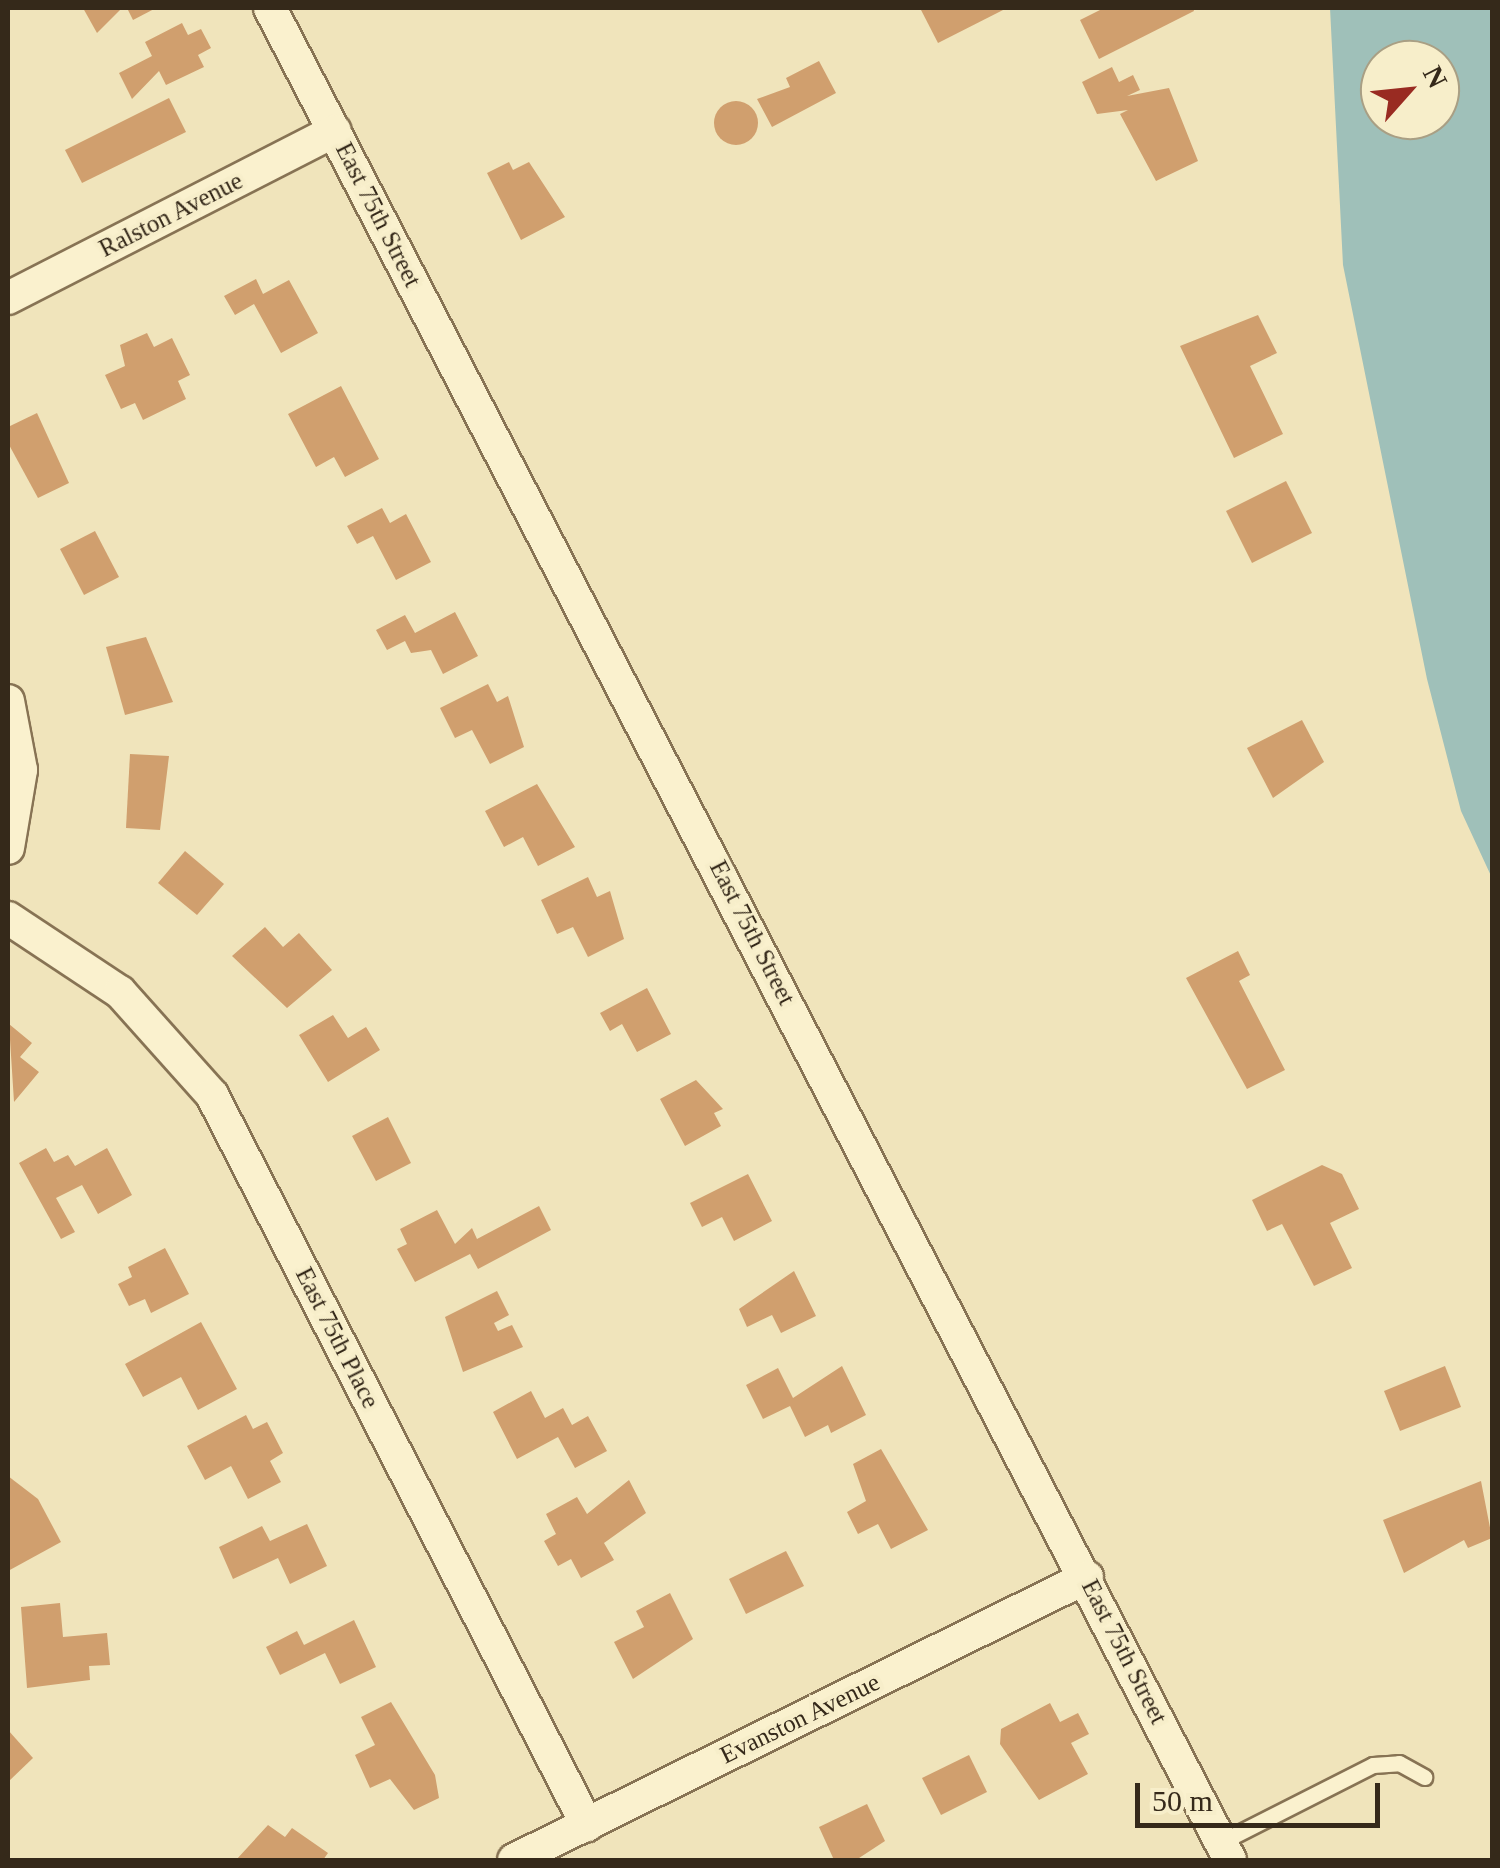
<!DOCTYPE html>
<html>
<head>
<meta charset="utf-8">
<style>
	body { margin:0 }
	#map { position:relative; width:1500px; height:1868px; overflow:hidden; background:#f0e4bb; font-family:Georgia,serif }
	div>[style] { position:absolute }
	.water>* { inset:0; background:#9fc0b9 }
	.building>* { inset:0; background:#d09f6e }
	.round { border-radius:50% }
	.roads { filter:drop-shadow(2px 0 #877354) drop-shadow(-2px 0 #877354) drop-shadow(0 2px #877354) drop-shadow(0 -2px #877354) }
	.service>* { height:15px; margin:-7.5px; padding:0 7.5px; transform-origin:7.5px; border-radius:7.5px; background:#faf1ce }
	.minor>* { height:32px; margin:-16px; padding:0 16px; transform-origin:16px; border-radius:16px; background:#faf1ce }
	span { translate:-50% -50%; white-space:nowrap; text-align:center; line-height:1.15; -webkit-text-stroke:8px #f7eeca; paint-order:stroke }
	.street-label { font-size:25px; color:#35291a }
	.frame { position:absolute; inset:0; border:10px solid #35291a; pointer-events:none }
	.north { position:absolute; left:1360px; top:40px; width:100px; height:100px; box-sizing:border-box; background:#f7eeca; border:2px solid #a99f84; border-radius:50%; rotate:63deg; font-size:28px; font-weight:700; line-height:40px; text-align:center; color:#35291a }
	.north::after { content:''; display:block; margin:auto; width:35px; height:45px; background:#992b22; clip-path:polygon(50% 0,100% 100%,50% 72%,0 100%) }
	.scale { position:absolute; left:1135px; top:1783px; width:245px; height:45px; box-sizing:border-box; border:5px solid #35291a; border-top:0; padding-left:12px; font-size:30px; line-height:35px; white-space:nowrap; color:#35291a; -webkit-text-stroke:8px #f7eeca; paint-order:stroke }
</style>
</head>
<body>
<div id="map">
	<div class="water">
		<div style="clip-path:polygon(evenodd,1330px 8px,1492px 8px,1492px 878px,1461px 811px,1427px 679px,1343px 265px,1330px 8px,1380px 60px,1440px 60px,1440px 120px,1380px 120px,1380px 60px)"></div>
	</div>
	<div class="building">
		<div style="clip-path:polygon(83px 8px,122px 8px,97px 33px)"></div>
		<div style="clip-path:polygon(127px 8px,156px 8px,133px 20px)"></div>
		<div style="clip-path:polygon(920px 8px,1007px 8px,938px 43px)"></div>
		<div style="clip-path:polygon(1104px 8px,1193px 8px,1194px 11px,1099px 59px,1080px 20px)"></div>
		<div style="clip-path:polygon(182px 23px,188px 35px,201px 29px,211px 48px,198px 55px,204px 67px,166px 85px,159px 71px,132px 99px,119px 73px,152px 56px,145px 42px)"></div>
		<div style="clip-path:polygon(819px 61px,836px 93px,772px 127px,757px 99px,790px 87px,786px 78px)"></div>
		<div style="clip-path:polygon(1112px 67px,1119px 82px,1133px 75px,1140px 90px,1127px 96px,1169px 88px,1198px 161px,1156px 181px,1120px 114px,1128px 110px,1097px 114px,1082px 82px)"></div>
		<div style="clip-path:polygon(169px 98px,186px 132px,82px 183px,65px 150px)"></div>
		<div class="round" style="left:714px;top:101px;width:44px;height:44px"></div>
		<div style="clip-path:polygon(509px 162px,513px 170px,529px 162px,565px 217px,521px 240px,487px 173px)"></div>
		<div style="clip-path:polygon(256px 279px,263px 294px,289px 280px,318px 333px,281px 353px,254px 304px,235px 315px,224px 296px)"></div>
		<div style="clip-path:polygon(1258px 315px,1277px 353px,1250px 366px,1283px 434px,1234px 458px,1180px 346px)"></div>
		<div style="clip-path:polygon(147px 333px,154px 347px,172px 338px,190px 375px,178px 381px,186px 399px,143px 420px,135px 403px,121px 409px,105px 375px,125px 366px,120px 345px)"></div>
		<div style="clip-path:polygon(341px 386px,379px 459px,345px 477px,334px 457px,316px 467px,288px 414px)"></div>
		<div style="clip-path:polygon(37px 413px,69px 483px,38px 498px,8px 443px,8px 427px)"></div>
		<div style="clip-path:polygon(1286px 481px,1312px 533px,1252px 563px,1226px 511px)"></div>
		<div style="clip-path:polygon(382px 508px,390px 523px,406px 514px,431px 562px,396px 580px,373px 536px,357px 544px,347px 526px)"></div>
		<div style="clip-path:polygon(95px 531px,119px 577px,84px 595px,60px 549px)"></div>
		<div style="clip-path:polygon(455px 612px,478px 656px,443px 674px,431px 650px,411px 653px,405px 641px,387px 650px,376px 630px,405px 615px,415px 633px)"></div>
		<div style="clip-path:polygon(146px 637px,173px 702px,125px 715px,106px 647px)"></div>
		<div style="clip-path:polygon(488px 684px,497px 702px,508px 696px,524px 747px,490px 764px,472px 730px,455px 738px,440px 708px)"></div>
		<div style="clip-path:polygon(1302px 720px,1324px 762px,1273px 798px,1247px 748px)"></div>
		<div style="clip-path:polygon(130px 754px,169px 756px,160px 830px,126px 828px)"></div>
		<div style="clip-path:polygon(537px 784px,575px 847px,538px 866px,523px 837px,504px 847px,485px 811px)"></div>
		<div style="clip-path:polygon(185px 851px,224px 884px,197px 915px,158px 883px)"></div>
		<div style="clip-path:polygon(588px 877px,597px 897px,610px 891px,624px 939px,588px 957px,573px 927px,557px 934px,541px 900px)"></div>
		<div style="clip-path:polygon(265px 927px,283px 947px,299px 933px,332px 970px,287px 1008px,232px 956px)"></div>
		<div style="clip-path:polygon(1238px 951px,1250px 975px,1239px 981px,1285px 1070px,1247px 1089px,1186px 978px)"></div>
		<div style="clip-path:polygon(647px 988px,671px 1034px,637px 1052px,622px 1024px,610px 1031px,600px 1013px)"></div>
		<div style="clip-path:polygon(333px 1015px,348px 1038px,366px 1027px,380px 1050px,328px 1082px,299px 1035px)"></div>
		<div style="clip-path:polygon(9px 1024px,32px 1043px,20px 1057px,39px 1072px,14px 1102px)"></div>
		<div style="clip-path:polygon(696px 1080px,723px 1109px,714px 1113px,721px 1126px,685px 1146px,660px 1099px)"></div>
		<div style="clip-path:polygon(388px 1117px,411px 1163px,376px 1181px,352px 1136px)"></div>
		<div style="clip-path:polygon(46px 1148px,54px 1162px,68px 1155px,75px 1166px,107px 1148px,132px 1195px,98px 1214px,82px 1185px,56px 1198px,75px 1232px,61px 1239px,19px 1163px)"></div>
		<div style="clip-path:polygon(1322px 1165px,1342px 1174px,1359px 1209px,1330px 1223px,1352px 1268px,1314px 1286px,1282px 1224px,1267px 1231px,1252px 1200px)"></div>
		<div style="clip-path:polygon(748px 1174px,772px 1221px,734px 1241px,722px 1217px,702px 1227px,690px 1203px)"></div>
		<div style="clip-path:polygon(539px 1206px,551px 1230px,478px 1269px,470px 1254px,415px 1282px,397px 1249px,407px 1244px,400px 1229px,437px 1210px,455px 1244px,472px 1228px,477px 1239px)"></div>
		<div style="clip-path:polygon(165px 1248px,189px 1294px,151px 1313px,145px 1299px,129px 1306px,118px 1284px,132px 1277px,128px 1267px)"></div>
		<div style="clip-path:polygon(794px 1271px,816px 1316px,781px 1333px,772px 1315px,747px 1327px,739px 1309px)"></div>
		<div style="clip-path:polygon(497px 1291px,509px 1315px,494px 1323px,498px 1331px,512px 1325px,523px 1347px,463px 1372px,445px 1317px)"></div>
		<div style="clip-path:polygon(201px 1322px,237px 1389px,198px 1410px,181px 1377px,143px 1397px,125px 1364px)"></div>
		<div style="clip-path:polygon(842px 1366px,866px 1415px,831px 1433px,828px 1425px,805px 1437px,790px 1406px,763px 1419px,746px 1385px,778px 1368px,793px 1398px)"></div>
		<div style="clip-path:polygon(1445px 1366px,1461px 1407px,1400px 1431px,1384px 1391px)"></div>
		<div style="clip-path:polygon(531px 1391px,545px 1418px,563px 1408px,572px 1425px,588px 1416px,607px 1451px,575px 1468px,558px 1437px,517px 1459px,493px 1412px)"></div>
		<div style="clip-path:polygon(246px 1415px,253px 1429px,267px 1422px,283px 1453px,270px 1461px,281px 1482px,248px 1499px,231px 1466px,205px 1480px,187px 1446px)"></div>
		<div style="clip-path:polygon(881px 1449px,928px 1530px,891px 1549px,878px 1524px,858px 1534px,847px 1512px,866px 1501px,853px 1464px)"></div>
		<div style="clip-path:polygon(8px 1476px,38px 1499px,61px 1542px,8px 1571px)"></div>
		<div style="clip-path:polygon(629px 1480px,646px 1513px,604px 1543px,614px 1560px,581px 1578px,571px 1559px,558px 1566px,544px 1541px,556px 1534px,546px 1514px,577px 1497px,587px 1514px)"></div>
		<div style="clip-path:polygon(1481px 1481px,1492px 1538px,1468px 1548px,1464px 1540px,1404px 1573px,1383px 1520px)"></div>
		<div style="clip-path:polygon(307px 1524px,327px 1566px,290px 1584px,278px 1558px,233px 1579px,219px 1547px,262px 1526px,270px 1541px)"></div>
		<div style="clip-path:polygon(786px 1551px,804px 1586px,746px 1614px,729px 1579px)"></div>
		<div style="clip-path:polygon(670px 1593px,693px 1639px,633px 1679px,614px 1642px,644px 1627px,636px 1611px)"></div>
		<div style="clip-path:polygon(60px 1603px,63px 1637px,107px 1633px,110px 1665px,89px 1666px,90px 1680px,27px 1688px,21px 1607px)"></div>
		<div style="clip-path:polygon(354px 1620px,376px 1667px,340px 1684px,325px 1653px,280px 1675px,266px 1647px,297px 1631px,304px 1645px)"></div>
		<div style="clip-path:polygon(391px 1702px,435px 1775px,439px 1798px,414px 1810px,390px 1779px,370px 1788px,355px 1755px,375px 1745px,361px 1717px)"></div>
		<div style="clip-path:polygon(1050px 1703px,1060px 1722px,1078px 1713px,1089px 1734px,1071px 1743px,1088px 1774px,1039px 1800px,1000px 1744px,1001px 1729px)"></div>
		<div style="clip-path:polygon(8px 1730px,33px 1758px,8px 1782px)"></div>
		<div style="clip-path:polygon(969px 1755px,987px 1792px,941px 1815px,922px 1778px)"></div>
		<div style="clip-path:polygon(867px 1804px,885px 1841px,856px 1860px,834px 1860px,819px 1827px)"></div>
		<div style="clip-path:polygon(268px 1825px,285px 1837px,292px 1828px,328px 1853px,323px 1860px,236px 1860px)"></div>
	</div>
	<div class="roads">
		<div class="service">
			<div style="left:1221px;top:1842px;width:170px;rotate:-26.9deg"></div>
			<div style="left:1373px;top:1765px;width:26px;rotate:-4deg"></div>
			<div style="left:1399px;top:1763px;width:29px;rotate:29deg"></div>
		</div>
		<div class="minor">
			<div style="left:270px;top:8px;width:2086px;rotate:62.6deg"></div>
			<div style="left:8px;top:298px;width:367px;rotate:-27.1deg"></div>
			<div style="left:8px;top:701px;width:70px;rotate:79.3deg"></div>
			<div style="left:21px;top:770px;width:79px;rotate:99.5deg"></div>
			<div style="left:8px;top:918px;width:134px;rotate:33.5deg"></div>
			<div style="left:120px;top:992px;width:138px;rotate:48.2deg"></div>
			<div style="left:212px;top:1095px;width:821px;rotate:62.81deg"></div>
			<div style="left:514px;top:1860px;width:639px;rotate:-26.28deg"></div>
		</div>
	</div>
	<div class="street-label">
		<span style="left:171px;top:215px;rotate:-27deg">Ralston Avenue</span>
		<span style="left:378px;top:215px;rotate:63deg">East 75th Street</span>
		<span style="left:752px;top:933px;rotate:63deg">East 75th Street</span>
		<span style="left:337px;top:1338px;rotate:63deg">East 75th Place</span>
		<span style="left:1124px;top:1652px;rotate:63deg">East 75th Street</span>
		<span style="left:800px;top:1719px;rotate:-26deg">Evanston Avenue</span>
	</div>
	<div class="frame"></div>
	<div class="north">N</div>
	<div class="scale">50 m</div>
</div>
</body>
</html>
